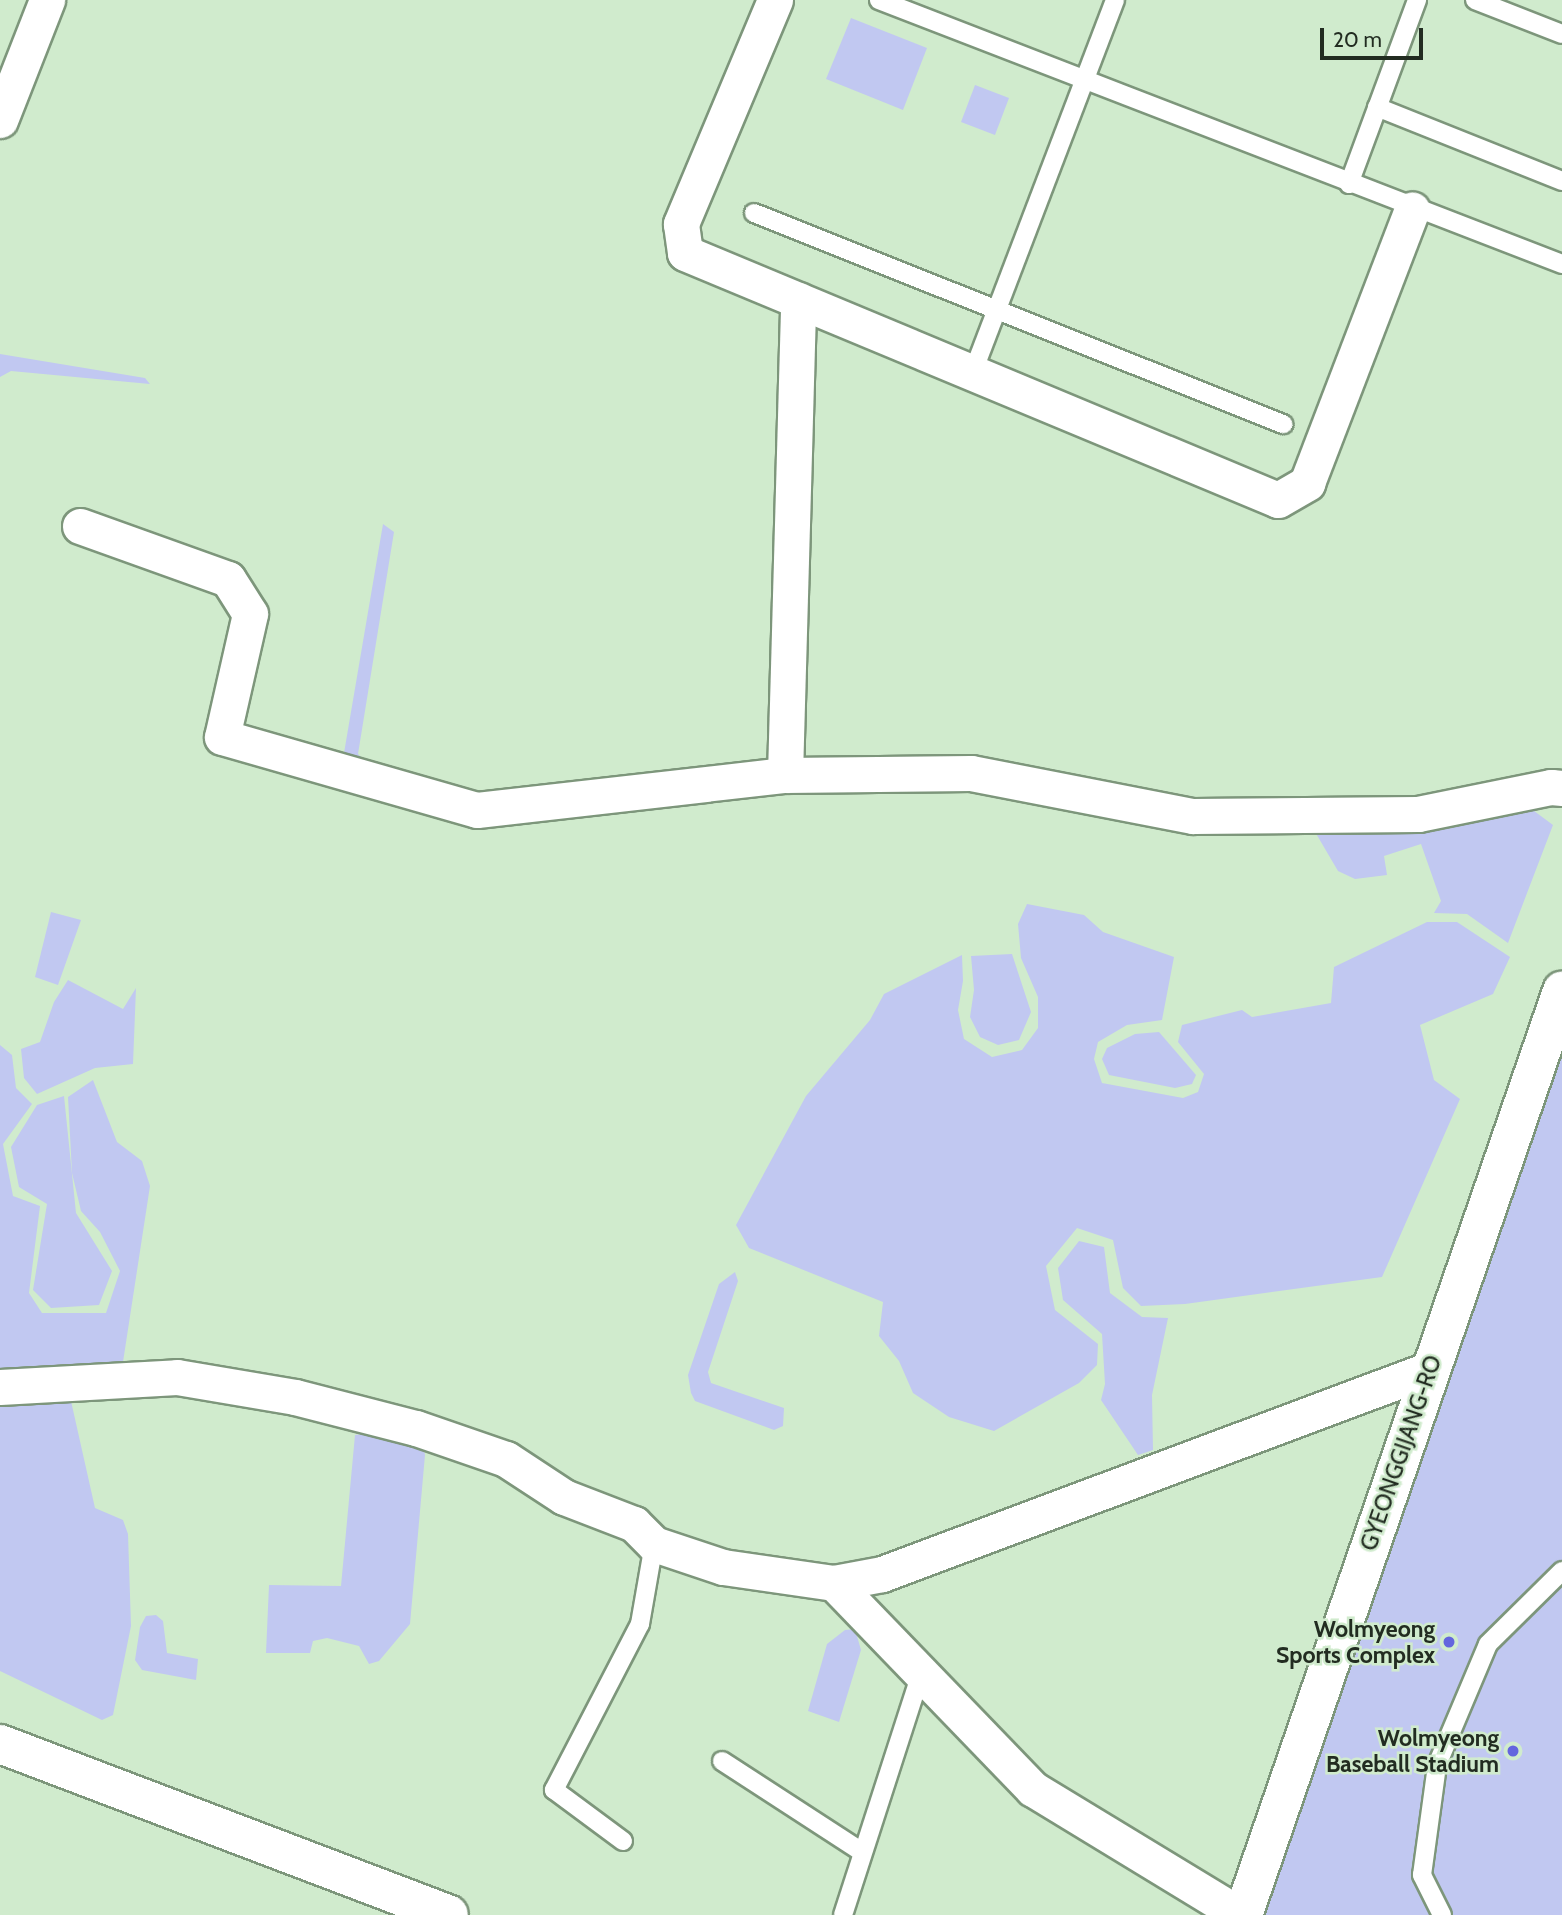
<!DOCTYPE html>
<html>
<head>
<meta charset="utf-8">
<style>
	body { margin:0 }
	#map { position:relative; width:1562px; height:1915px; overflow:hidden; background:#d0ebcd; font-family:Cabin,sans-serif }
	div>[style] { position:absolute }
	.green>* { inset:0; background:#c1c8f1 }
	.roads { filter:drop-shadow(2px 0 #7d967b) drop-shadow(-2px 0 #7d967b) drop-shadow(0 2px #7d967b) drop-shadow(0 -2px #7d967b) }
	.service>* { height:18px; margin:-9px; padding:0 9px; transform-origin:9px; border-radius:9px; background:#fff }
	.minor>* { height:35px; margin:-17.5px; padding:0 17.5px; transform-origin:17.5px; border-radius:17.5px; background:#fff }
	.tertiary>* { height:38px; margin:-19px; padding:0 19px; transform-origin:19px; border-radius:19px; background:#fff }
	.dots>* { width:19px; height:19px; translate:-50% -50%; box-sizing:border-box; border:4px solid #d0ebcd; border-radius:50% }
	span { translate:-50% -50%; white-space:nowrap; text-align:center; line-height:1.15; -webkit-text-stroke:5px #d0ebcd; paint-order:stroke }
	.street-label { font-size:23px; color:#222c21 }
	.poi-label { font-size:23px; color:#222c21; font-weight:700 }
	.right { translate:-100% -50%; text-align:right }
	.scale { position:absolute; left:1320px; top:28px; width:103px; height:32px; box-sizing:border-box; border:4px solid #222c21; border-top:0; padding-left:9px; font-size:21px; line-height:24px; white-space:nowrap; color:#222c21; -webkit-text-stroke:5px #d0ebcd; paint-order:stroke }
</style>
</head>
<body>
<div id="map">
	<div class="green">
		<div style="clip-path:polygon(851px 18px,927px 48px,903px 110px,826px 79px)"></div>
		<div style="clip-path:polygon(975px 85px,1009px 98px,995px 135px,961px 122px)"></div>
		<div style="clip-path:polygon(0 354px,145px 378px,150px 384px,11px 371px,0 377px)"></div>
		<div style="clip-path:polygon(383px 524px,394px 532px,358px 754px,367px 763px,346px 758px,344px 753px)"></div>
		<div style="clip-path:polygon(1526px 805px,1553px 825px,1508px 943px,1467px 914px,1434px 913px,1441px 901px,1421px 844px,1384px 856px,1387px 875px,1355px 879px,1338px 871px,1311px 825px)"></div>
		<div style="clip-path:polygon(1027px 904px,1084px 915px,1103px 932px,1174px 957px,1162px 1020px,1127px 1025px,1098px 1042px,1094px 1059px,1102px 1083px,1183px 1098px,1198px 1092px,1204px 1074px,1178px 1042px,1182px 1025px,1242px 1010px,1252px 1017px,1331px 1003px,1334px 967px,1427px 922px,1457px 922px,1510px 957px,1493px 994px,1420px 1025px,1434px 1080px,1460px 1099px,1382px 1277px,1185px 1304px,1141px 1306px,1123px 1288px,1113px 1240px,1077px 1228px,1046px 1266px,1055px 1310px,1098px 1344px,1097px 1365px,1079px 1383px,994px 1431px,949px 1417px,913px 1393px,899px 1361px,879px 1336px,883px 1302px,749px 1248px,736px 1225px,806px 1096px,870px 1020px,884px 994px,962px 955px,963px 981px,958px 1010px,964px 1039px,992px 1057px,1022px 1050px,1038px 1028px,1038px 997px,1021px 958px,1018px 924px)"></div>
		<div style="clip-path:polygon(51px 912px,81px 920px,58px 985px,35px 977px)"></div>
		<div style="clip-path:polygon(1012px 954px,1031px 1012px,1019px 1040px,998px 1045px,980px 1037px,970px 1017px,974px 990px,971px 956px)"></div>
		<div style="clip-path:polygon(68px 980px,123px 1009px,136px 988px,133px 1064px,95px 1068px,37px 1094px,24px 1078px,21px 1049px,40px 1042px,54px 1002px)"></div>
		<div style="clip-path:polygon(1562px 991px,1562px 1915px,1243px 1915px)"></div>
		<div style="clip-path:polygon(1159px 1032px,1196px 1075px,1192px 1084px,1175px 1088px,1109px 1075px,1102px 1059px,1107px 1048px,1135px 1034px)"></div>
		<div style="clip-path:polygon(0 1045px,12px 1055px,16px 1088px,32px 1104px,3px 1144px,13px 1196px,40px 1206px,29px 1293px,42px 1313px,106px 1313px,120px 1271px,100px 1232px,81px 1211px,72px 1173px,68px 1097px,93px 1080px,117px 1142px,142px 1161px,150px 1186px,123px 1362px,0 1373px)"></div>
		<div style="clip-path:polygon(64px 1096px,76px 1213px,112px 1271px,99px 1305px,51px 1308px,33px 1290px,47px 1204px,19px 1187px,11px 1147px,37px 1105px)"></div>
		<div style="clip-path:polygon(1079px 1241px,1104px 1247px,1110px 1293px,1142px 1317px,1168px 1318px,1152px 1395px,1153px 1450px,1138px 1455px,1101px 1400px,1105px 1384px,1102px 1334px,1063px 1300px,1058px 1268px)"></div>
		<div style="clip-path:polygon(735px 1272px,738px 1281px,708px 1372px,711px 1383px,784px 1408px,783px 1426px,774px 1430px,695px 1401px,691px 1393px,688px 1375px,719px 1284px)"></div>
		<div style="clip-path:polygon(71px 1401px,95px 1508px,123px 1520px,128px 1534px,131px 1626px,113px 1715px,102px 1720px,0 1671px,0 1407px)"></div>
		<div style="clip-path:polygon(372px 1433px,422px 1442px,425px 1455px,410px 1624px,379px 1661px,369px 1664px,359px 1646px,327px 1638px,313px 1641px,310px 1653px,266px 1653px,269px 1585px,341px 1586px,355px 1435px)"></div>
		<div style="clip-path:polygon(156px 1615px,163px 1621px,167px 1653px,198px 1659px,196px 1680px,142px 1670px,135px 1660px,140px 1627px,146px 1616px)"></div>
		<div style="clip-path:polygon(855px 1629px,861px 1650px,839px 1722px,808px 1711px,827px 1644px,845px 1630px)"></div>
	</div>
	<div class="roads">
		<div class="service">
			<div style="left:879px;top:0;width:732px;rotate:21.13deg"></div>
			<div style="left:1475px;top:0;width:93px;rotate:21.3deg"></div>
			<div style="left:1377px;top:107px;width:199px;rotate:21.8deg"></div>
			<div style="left:1349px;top:184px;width:196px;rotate:-69.7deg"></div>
			<div style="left:754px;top:213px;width:570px;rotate:21.75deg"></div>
			<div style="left:973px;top:372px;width:398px;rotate:-69.1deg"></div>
			<div style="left:722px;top:1761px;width:167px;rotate:33deg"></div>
			<div style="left:623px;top:1841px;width:86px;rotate:-143.5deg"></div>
			<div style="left:554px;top:1790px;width:187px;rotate:-62.6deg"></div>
			<div style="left:640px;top:1624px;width:81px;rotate:-80.1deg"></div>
			<div style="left:843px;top:1915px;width:250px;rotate:-72.1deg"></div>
			<div style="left:1442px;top:1915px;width:45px;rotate:-116.6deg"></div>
			<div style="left:1422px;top:1875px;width:111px;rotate:-82.2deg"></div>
			<div style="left:1437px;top:1765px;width:131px;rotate:-67.1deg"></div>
			<div style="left:1488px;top:1644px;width:104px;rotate:-44.6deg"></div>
		</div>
		<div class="minor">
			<div style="left:775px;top:0;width:243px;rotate:112.8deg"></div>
			<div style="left:681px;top:224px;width:29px;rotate:82deg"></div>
			<div style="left:685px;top:253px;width:642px;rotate:22.61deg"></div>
			<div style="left:1278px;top:500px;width:34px;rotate:-30deg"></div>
			<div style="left:1307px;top:483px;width:293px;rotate:-69deg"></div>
			<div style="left:0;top:120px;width:129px;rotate:-68.6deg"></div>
			<div style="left:80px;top:526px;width:157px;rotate:19.7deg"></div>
			<div style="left:228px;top:579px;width:41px;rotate:57.8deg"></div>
			<div style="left:250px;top:614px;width:126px;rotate:102.8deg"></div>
			<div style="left:222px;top:737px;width:265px;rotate:16deg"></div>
			<div style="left:477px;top:810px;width:310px;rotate:-6.5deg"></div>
			<div style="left:785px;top:775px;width:186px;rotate:-0.6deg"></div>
			<div style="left:971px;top:773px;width:226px;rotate:11deg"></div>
			<div style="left:1193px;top:816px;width:225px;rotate:-0.5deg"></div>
			<div style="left:1418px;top:814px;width:136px;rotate:-11.5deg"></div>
			<div style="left:1551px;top:787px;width:11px;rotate:5deg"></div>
			<div style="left:785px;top:775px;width:475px;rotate:-88.4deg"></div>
			<div style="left:0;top:1387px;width:177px;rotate:-3.2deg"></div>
			<div style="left:177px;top:1377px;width:120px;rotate:9.6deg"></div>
			<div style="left:295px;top:1397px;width:125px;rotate:14.4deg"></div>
			<div style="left:416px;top:1428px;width:95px;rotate:19deg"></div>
			<div style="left:506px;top:1459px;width:69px;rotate:33.2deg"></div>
			<div style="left:564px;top:1497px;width:75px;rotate:21.1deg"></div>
			<div style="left:634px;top:1524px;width:28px;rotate:45deg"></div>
			<div style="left:654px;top:1544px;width:73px;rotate:18.4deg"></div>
			<div style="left:723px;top:1567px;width:112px;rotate:8.2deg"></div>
			<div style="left:834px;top:1583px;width:49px;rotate:-10.6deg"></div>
			<div style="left:882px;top:1574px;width:585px;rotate:-20.51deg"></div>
			<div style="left:834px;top:1583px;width:286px;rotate:46deg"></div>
			<div style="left:1033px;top:1789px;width:242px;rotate:31.3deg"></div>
		</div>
		<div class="tertiary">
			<div style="left:0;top:1744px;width:480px;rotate:20.8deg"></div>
			<div style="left:1243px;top:1915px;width:978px;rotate:-70.95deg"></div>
		</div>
	</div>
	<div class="dots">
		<div style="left:1449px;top:1642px;background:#6365de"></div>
		<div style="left:1513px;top:1751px;background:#6365de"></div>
	</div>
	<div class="street-label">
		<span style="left:1401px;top:1453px;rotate:-71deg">GYEONGGIJANG-RO</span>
	</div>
	<div class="poi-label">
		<span class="right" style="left:1435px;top:1642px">Wolmyeong<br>Sports Complex</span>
		<span class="right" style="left:1499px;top:1751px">Wolmyeong<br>Baseball Stadium</span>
	</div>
	<div class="scale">20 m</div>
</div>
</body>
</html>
